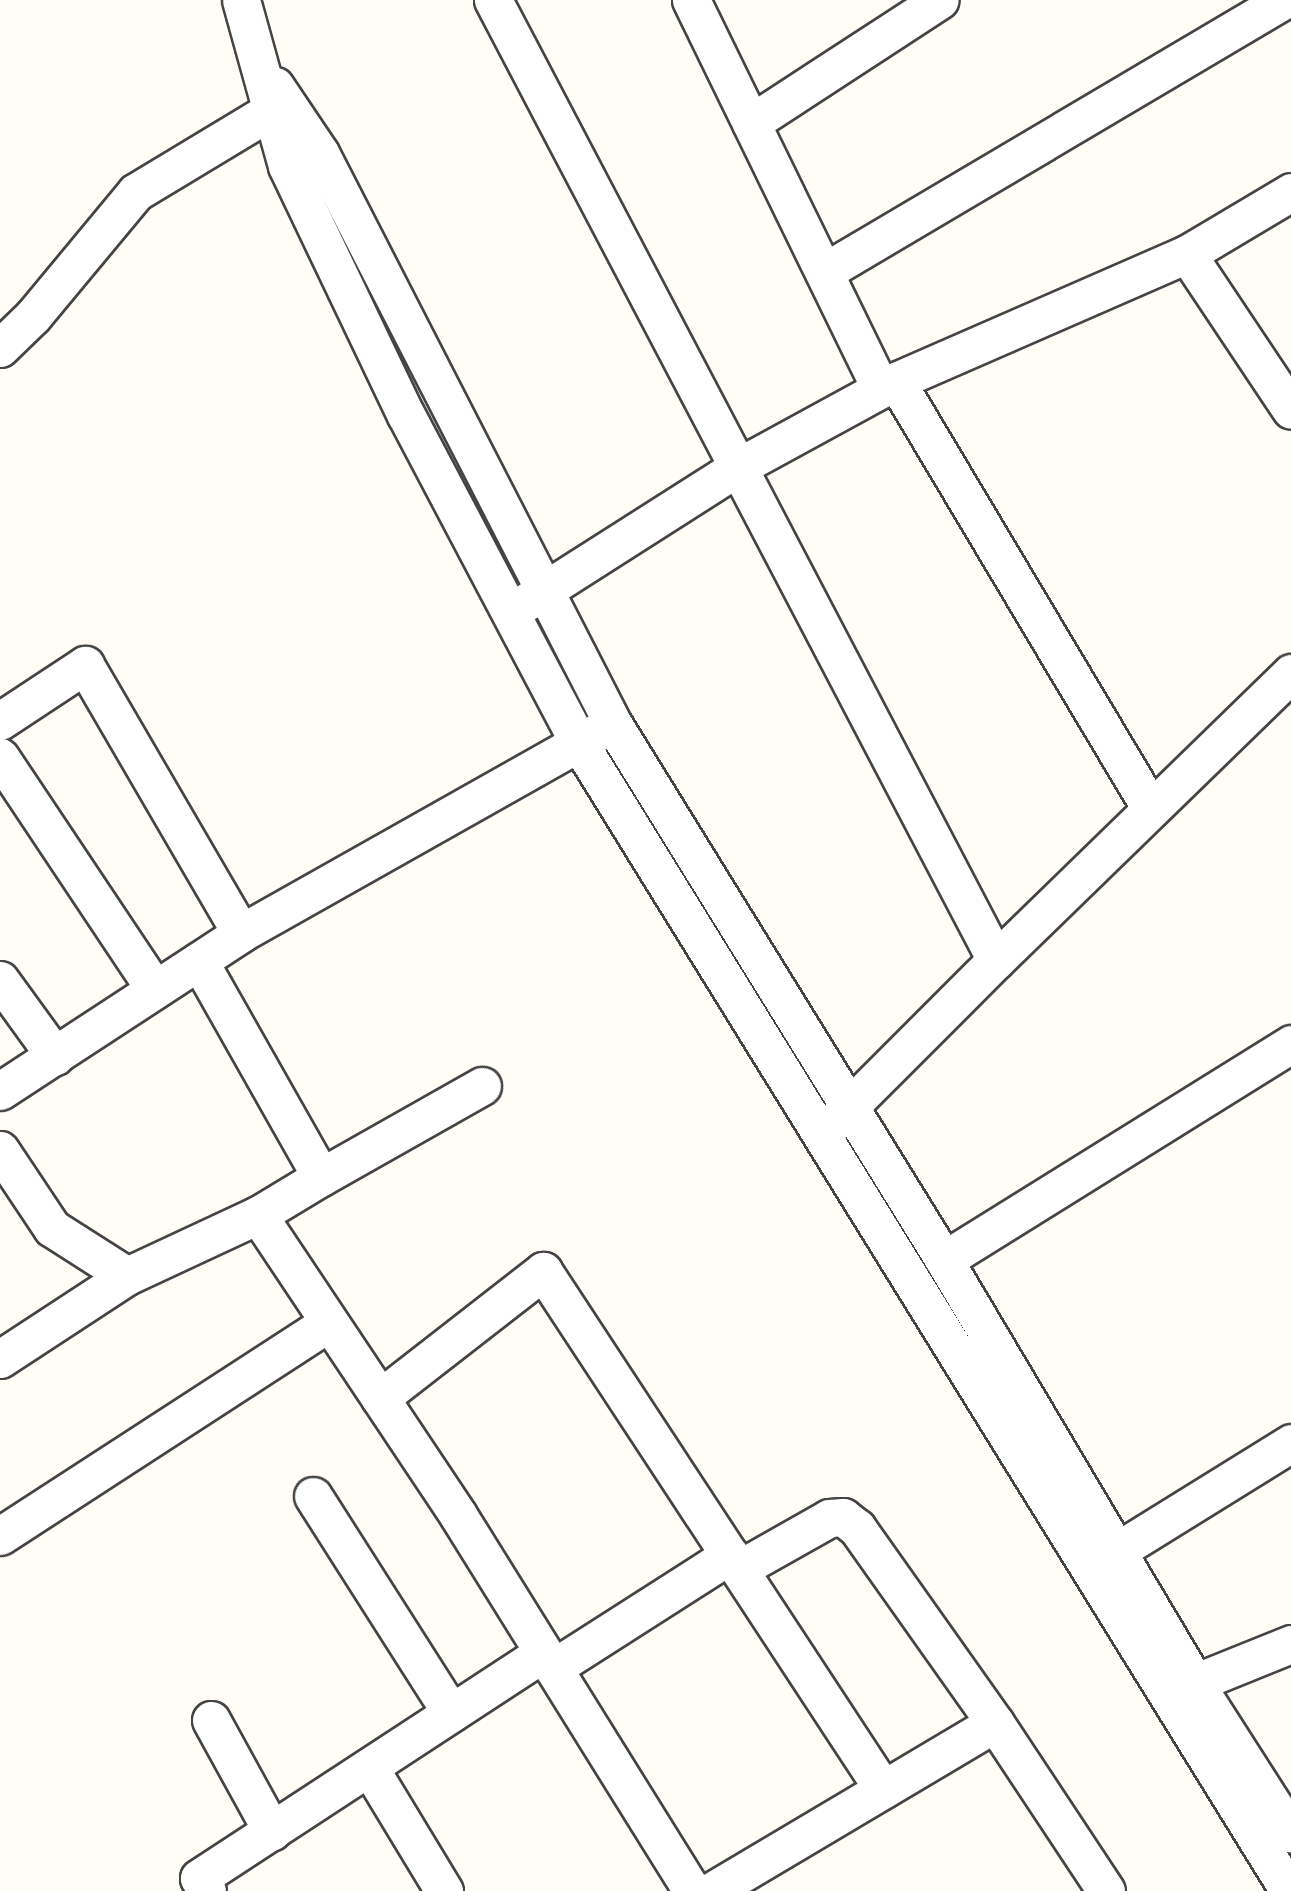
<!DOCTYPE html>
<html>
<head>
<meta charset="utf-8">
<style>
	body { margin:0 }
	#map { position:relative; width:1291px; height:1891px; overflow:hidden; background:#fffdf5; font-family:"Libre Baskerville",serif }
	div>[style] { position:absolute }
	.roads { filter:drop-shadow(2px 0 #444) drop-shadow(-2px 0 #444) drop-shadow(0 2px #444) drop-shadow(0 -2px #444) }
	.minor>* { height:37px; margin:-18.5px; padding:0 18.5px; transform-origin:18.5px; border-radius:18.5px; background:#fff }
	span { translate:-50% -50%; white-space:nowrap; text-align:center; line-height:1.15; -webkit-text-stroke:7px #fff; paint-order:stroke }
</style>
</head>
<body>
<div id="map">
	<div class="roads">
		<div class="minor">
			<div style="left:241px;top:0;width:172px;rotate:74.5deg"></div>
			<div style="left:287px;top:166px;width:276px;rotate:64.5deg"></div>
			<div style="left:406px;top:415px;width:371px;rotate:62.2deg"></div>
			<div style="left:579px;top:743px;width:1350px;rotate:58.26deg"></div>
			<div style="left:493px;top:0;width:527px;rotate:62.32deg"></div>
			<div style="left:738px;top:467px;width:255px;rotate:147.5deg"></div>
			<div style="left:691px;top:0;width:433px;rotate:64deg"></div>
			<div style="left:275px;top:86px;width:81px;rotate:56.1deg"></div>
			<div style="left:320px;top:153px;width:642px;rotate:62.84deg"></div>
			<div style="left:613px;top:724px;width:630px;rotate:58.3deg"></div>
			<div style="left:944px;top:1260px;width:488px;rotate:59.3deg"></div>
			<div style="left:1193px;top:1680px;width:182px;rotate:57.4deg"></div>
			<div style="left:751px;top:123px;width:225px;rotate:-33.1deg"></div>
			<div style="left:1187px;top:254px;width:121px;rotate:-30.8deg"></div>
			<div style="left:824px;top:272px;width:534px;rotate:-30.6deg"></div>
			<div style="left:0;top:348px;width:46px;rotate:-44.1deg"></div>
			<div style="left:33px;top:316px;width:161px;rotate:-50.3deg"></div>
			<div style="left:136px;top:192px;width:159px;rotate:-31.1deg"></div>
			<div style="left:896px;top:381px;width:498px;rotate:59.2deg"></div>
			<div style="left:0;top:721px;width:102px;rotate:-33.4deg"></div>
			<div style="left:85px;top:665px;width:310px;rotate:59.8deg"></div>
			<div style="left:0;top:757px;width:279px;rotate:56.3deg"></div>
			<div style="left:996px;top:960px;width:412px;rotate:-44.2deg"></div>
			<div style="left:199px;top:961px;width:248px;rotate:60.5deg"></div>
			<div style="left:321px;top:1177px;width:74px;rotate:148.9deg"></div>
			<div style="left:0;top:980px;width:94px;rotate:54.1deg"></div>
			<div style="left:0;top:1091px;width:288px;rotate:-33.2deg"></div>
			<div style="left:241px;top:933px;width:412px;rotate:-29.4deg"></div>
			<div style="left:831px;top:1125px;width:233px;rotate:-45deg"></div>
			<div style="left:996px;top:960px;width:556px;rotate:-117.62deg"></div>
			<div style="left:738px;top:467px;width:180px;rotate:-28.6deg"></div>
			<div style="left:896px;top:381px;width:318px;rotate:-23.6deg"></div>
			<div style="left:1187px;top:254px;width:187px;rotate:56.3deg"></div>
			<div style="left:0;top:1150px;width:94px;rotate:56.3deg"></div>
			<div style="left:52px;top:1228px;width:89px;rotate:32.6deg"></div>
			<div style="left:127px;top:1276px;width:145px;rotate:-25deg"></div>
			<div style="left:258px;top:1215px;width:361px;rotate:56.3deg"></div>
			<div style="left:458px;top:1515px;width:443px;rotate:58.1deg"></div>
			<div style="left:321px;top:1177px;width:185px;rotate:-29.5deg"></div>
			<div style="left:944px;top:1260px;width:409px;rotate:-31.9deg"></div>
			<div style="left:0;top:1359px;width:152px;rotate:-33.2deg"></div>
			<div style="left:380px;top:1398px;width:207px;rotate:-37.9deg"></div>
			<div style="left:543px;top:1271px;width:620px;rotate:56.72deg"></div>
			<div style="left:313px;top:1496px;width:257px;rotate:57.5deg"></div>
			<div style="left:0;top:1536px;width:392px;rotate:-33deg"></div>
			<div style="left:1117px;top:1551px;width:205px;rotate:-31.8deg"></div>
			<div style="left:739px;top:1569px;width:103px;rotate:-29.5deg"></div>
			<div style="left:829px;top:1518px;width:14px;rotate:-4deg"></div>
			<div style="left:843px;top:1517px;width:18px;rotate:38deg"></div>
			<div style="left:857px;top:1528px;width:239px;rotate:54.7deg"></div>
			<div style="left:553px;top:1668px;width:210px;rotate:-32.6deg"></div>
			<div style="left:1172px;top:1692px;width:128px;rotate:-22deg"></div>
			<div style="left:211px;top:1720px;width:127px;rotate:61.2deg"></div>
			<div style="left:369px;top:1767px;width:145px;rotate:58.8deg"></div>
			<div style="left:207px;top:1891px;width:15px;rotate:-122deg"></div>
			<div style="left:199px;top:1878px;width:411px;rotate:-33.2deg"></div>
			<div style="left:712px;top:1891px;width:329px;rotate:-30.7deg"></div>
			<div style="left:995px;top:1723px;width:201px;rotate:56.5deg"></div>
		</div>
	</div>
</div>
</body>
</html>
